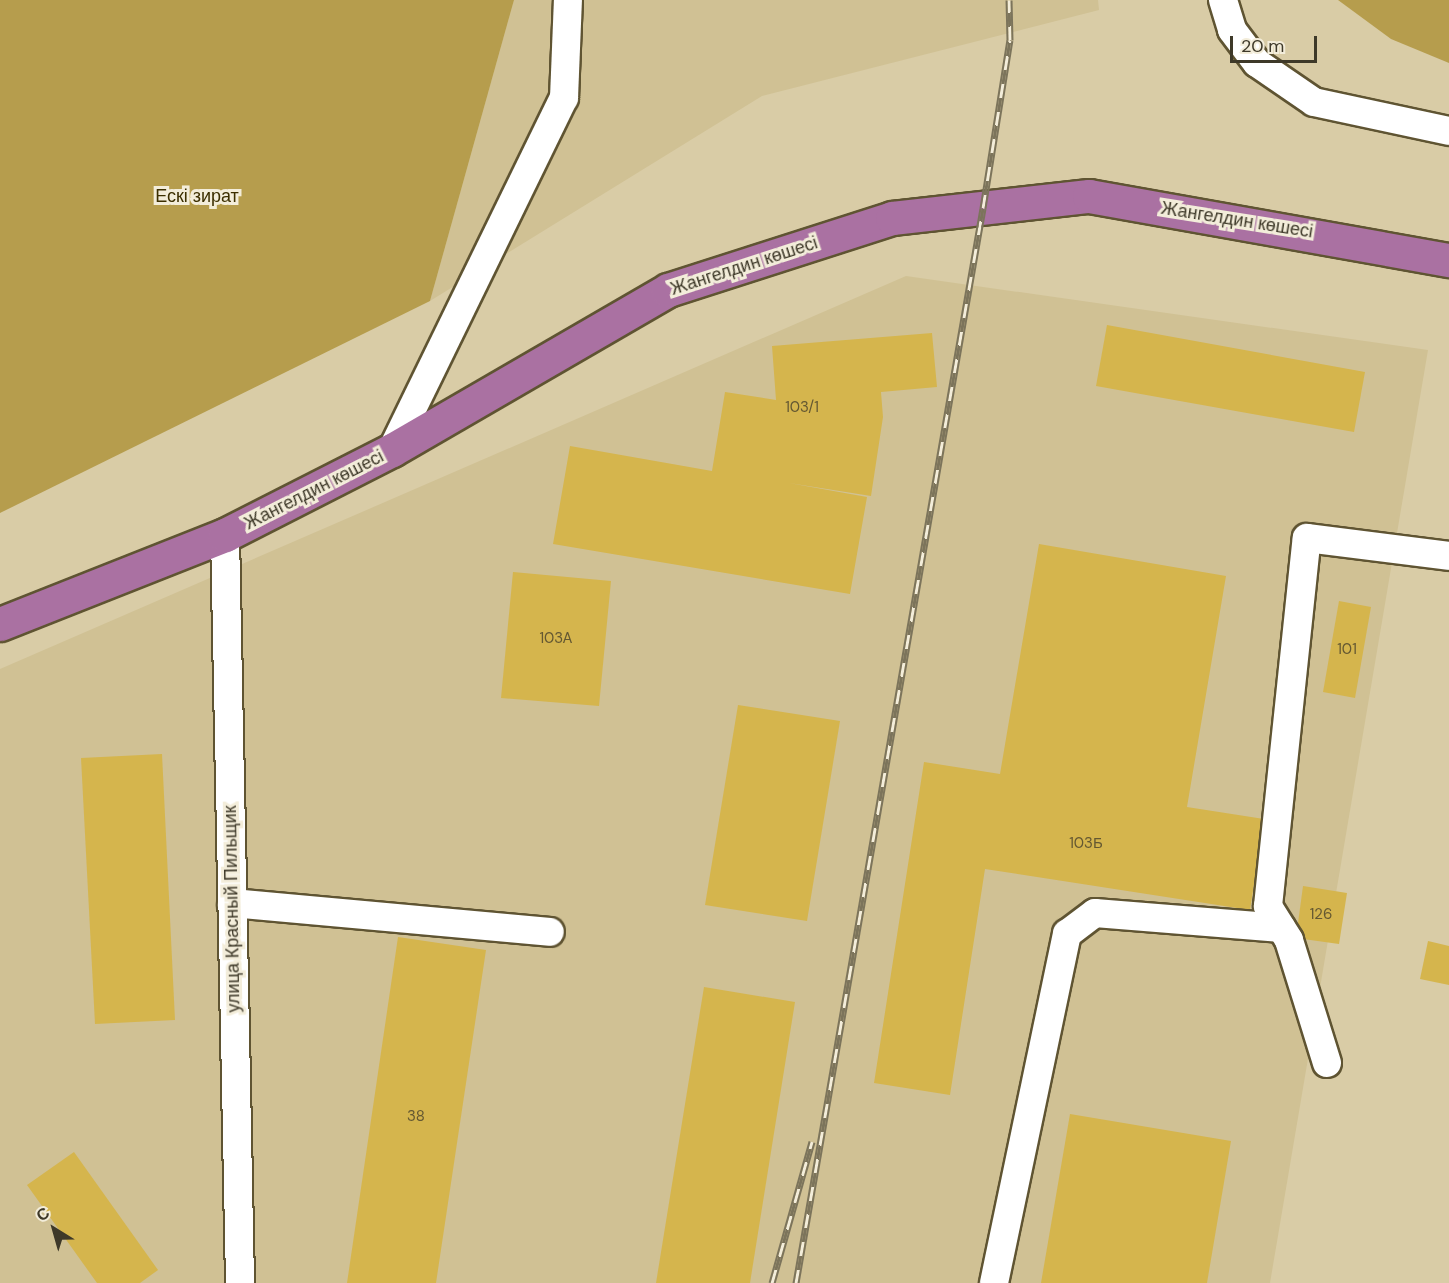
<!DOCTYPE html>
<html>
<head>
<meta charset="utf-8">
<style>
	body { margin:0 }
	#map { position:relative; width:1449px; height:1283px; overflow:hidden; background:#d9cca6; font-family:"DM Sans",sans-serif }
	div>[style] { position:absolute }
	.built>* { inset:0; background:#d0c194 }
	.green>* { inset:0; background:#b69d4d }
	.building>* { inset:0; background:#d5b54d }
	.roads { filter:drop-shadow(2px 0 #5f5432) drop-shadow(-2px 0 #5f5432) drop-shadow(0 2px #5f5432) drop-shadow(0 -2px #5f5432) }
	.minor>* { height:28px; margin:-14px; padding:0 14px; transform-origin:14px; border-radius:14px; background:#fff }
	.highway>* { height:33px; margin:-16.5px; padding:0 16.5px; transform-origin:16.5px; border-radius:16.5px; background:#aa71a2 }
	.rail>* { height:7px; margin-top:-3.5px; transform-origin:0; background:repeating-linear-gradient(90deg,#f3edda 0 14px,#7c745b 0 28px); box-sizing:border-box; border-block:2px solid #7c745b }
	span { translate:-50% -50%; white-space:nowrap; text-align:center; line-height:1.15; -webkit-text-stroke:6px #f3edda; paint-order:stroke }
	.number-label { font-size:15px; color:#645832 }
	.number-label span { -webkit-text-stroke-width:0 }
	.park-label { font-size:18px; color:#3c2f00 }
	.street-label { font-size:18px; color:#3e3929 }
	.north { position:absolute; left:24px; top:1199px; width:60px; height:60px; -webkit-text-stroke:4px #f3edda; paint-order:stroke; rotate:323deg; font-size:16px; font-weight:700; line-height:24px; text-align:center; color:#3e3929 }
	.north::after { content:''; display:block; margin:auto; width:21px; height:27px; background:#3e3929; clip-path:polygon(50% 0,100% 100%,50% 72%,0 100%) }
	.scale { position:absolute; left:1230px; top:36px; width:87px; height:27px; box-sizing:border-box; border:3px solid #3e3929; border-top:0; padding-left:8px; font-size:18px; line-height:21px; white-space:nowrap; color:#3e3929; -webkit-text-stroke:4px #f3edda; paint-order:stroke }
</style>
</head>
<body>
<div id="map">
	<div class="built">
		<div style="clip-path:polygon(514px 0,1098px 0,1099px 10px,762px 96px,430px 301px)"></div>
		<div style="clip-path:polygon(906px 276px,1428px 350px,1270px 1283px,0 1283px,0 669px)"></div>
	</div>
	<div class="green">
		<div style="clip-path:polygon(0 0,514px 0,430px 301px,0 513px)"></div>
		<div style="clip-path:polygon(1338px 0,1449px 0,1449px 63px,1391px 39px)"></div>
	</div>
	<div class="building">
		<div style="clip-path:polygon(1107px 325px,1365px 372px,1354px 432px,1096px 386px)"></div>
		<div style="clip-path:polygon(932px 333px,937px 387px,881px 392px,883px 417px,871px 496px,789px 483px,867px 497px,850px 594px,553px 544px,570px 446px,712px 471px,725px 392px,776px 400px,772px 346px)"></div>
		<div style="clip-path:polygon(1039px 544px,1226px 576px,1187px 807px,1264px 819px,1250px 910px,985px 869px,950px 1095px,874px 1083px,924px 762px,1000px 774px)"></div>
		<div style="clip-path:polygon(513px 572px,611px 581px,599px 706px,501px 698px)"></div>
		<div style="clip-path:polygon(1339px 601px,1371px 607px,1355px 698px,1323px 692px)"></div>
		<div style="clip-path:polygon(738px 705px,840px 721px,807px 921px,705px 905px)"></div>
		<div style="clip-path:polygon(162px 754px,175px 1020px,95px 1024px,81px 758px)"></div>
		<div style="clip-path:polygon(1303px 886px,1347px 893px,1339px 944px,1296px 938px)"></div>
		<div style="clip-path:polygon(398px 937px,486px 950px,436px 1283px,347px 1283px)"></div>
		<div style="clip-path:polygon(1428px 941px,1449px 946px,1449px 985px,1420px 979px)"></div>
		<div style="clip-path:polygon(704px 987px,795px 1002px,750px 1283px,656px 1283px)"></div>
		<div style="clip-path:polygon(1070px 1114px,1231px 1141px,1207px 1283px,1041px 1283px)"></div>
		<div style="clip-path:polygon(74px 1152px,158px 1270px,140px 1283px,97px 1283px,27px 1185px)"></div>
	</div>
	<div class="roads">
		<div class="minor">
			<div style="left:1223px;top:0;width:31px;rotate:73deg"></div>
			<div style="left:1232px;top:30px;width:41px;rotate:52.9deg"></div>
			<div style="left:1257px;top:63px;width:69px;rotate:34.4deg"></div>
			<div style="left:1314px;top:102px;width:138px;rotate:12.1deg"></div>
			<div style="left:392px;top:450px;width:392px;rotate:-64deg"></div>
			<div style="left:564px;top:98px;width:98px;rotate:-87.7deg"></div>
			<div style="left:225px;top:535px;width:748px;rotate:88.85deg"></div>
			<div style="left:232px;top:903px;width:319px;rotate:5.2deg"></div>
			<div style="left:1327px;top:1063px;width:129px;rotate:-107.2deg"></div>
			<div style="left:1289px;top:940px;width:40px;rotate:-122deg"></div>
			<div style="left:1268px;top:906px;width:370px;rotate:-84deg"></div>
			<div style="left:1307px;top:538px;width:143px;rotate:7.2deg"></div>
			<div style="left:994px;top:1283px;width:357px;rotate:-78.2deg"></div>
			<div style="left:1067px;top:934px;width:35px;rotate:-37deg"></div>
			<div style="left:1095px;top:913px;width:187px;rotate:4.6deg"></div>
		</div>
		<div class="highway">
			<div style="left:0;top:624px;width:242px;rotate:-21.6deg"></div>
			<div style="left:225px;top:535px;width:187px;rotate:-27deg"></div>
			<div style="left:392px;top:450px;width:319px;rotate:-30.1deg"></div>
			<div style="left:668px;top:290px;width:235px;rotate:-17.8deg"></div>
			<div style="left:892px;top:218px;width:198px;rotate:-6.4deg"></div>
			<div style="left:1089px;top:196px;width:366px;rotate:10.1deg"></div>
		</div>
	</div>
	<div class="rail">
		<div style="left:772px;top:1283px;width:147px;rotate:-74.2deg"></div>
		<div style="left:796px;top:1283px;width:1091px;rotate:-80.13deg"></div>
		<div style="left:983px;top:208px;width:170px;rotate:-80.9deg"></div>
		<div style="left:1010px;top:40px;width:40px;rotate:-91.4deg"></div>
	</div>
	<div class="number-label">
		<span style="left:802px;top:408px">103/1</span>
		<span style="left:556px;top:639px">103A</span>
		<span style="left:1347px;top:650px">101</span>
		<span style="left:1086px;top:844px">103Б</span>
		<span style="left:1321px;top:915px">126</span>
		<span style="left:416px;top:1117px">38</span>
	</div>
	<div class="park-label">
		<span style="left:197px;top:196px">Ескі зират</span>
	</div>
	<div class="street-label">
		<span style="left:1237px;top:220px;rotate:9deg">Жангелдин көшесі</span>
		<span style="left:744px;top:266px;rotate:-18deg">Жангелдин көшесі</span>
		<span style="left:314px;top:490px;rotate:-27deg">Жангелдин көшесі</span>
		<span style="left:232px;top:909px;rotate:-91deg">улица Красный Пильщик</span>
	</div>
	<div class="north">С</div>
	<div class="scale">20 m</div>
</div>
</body>
</html>
